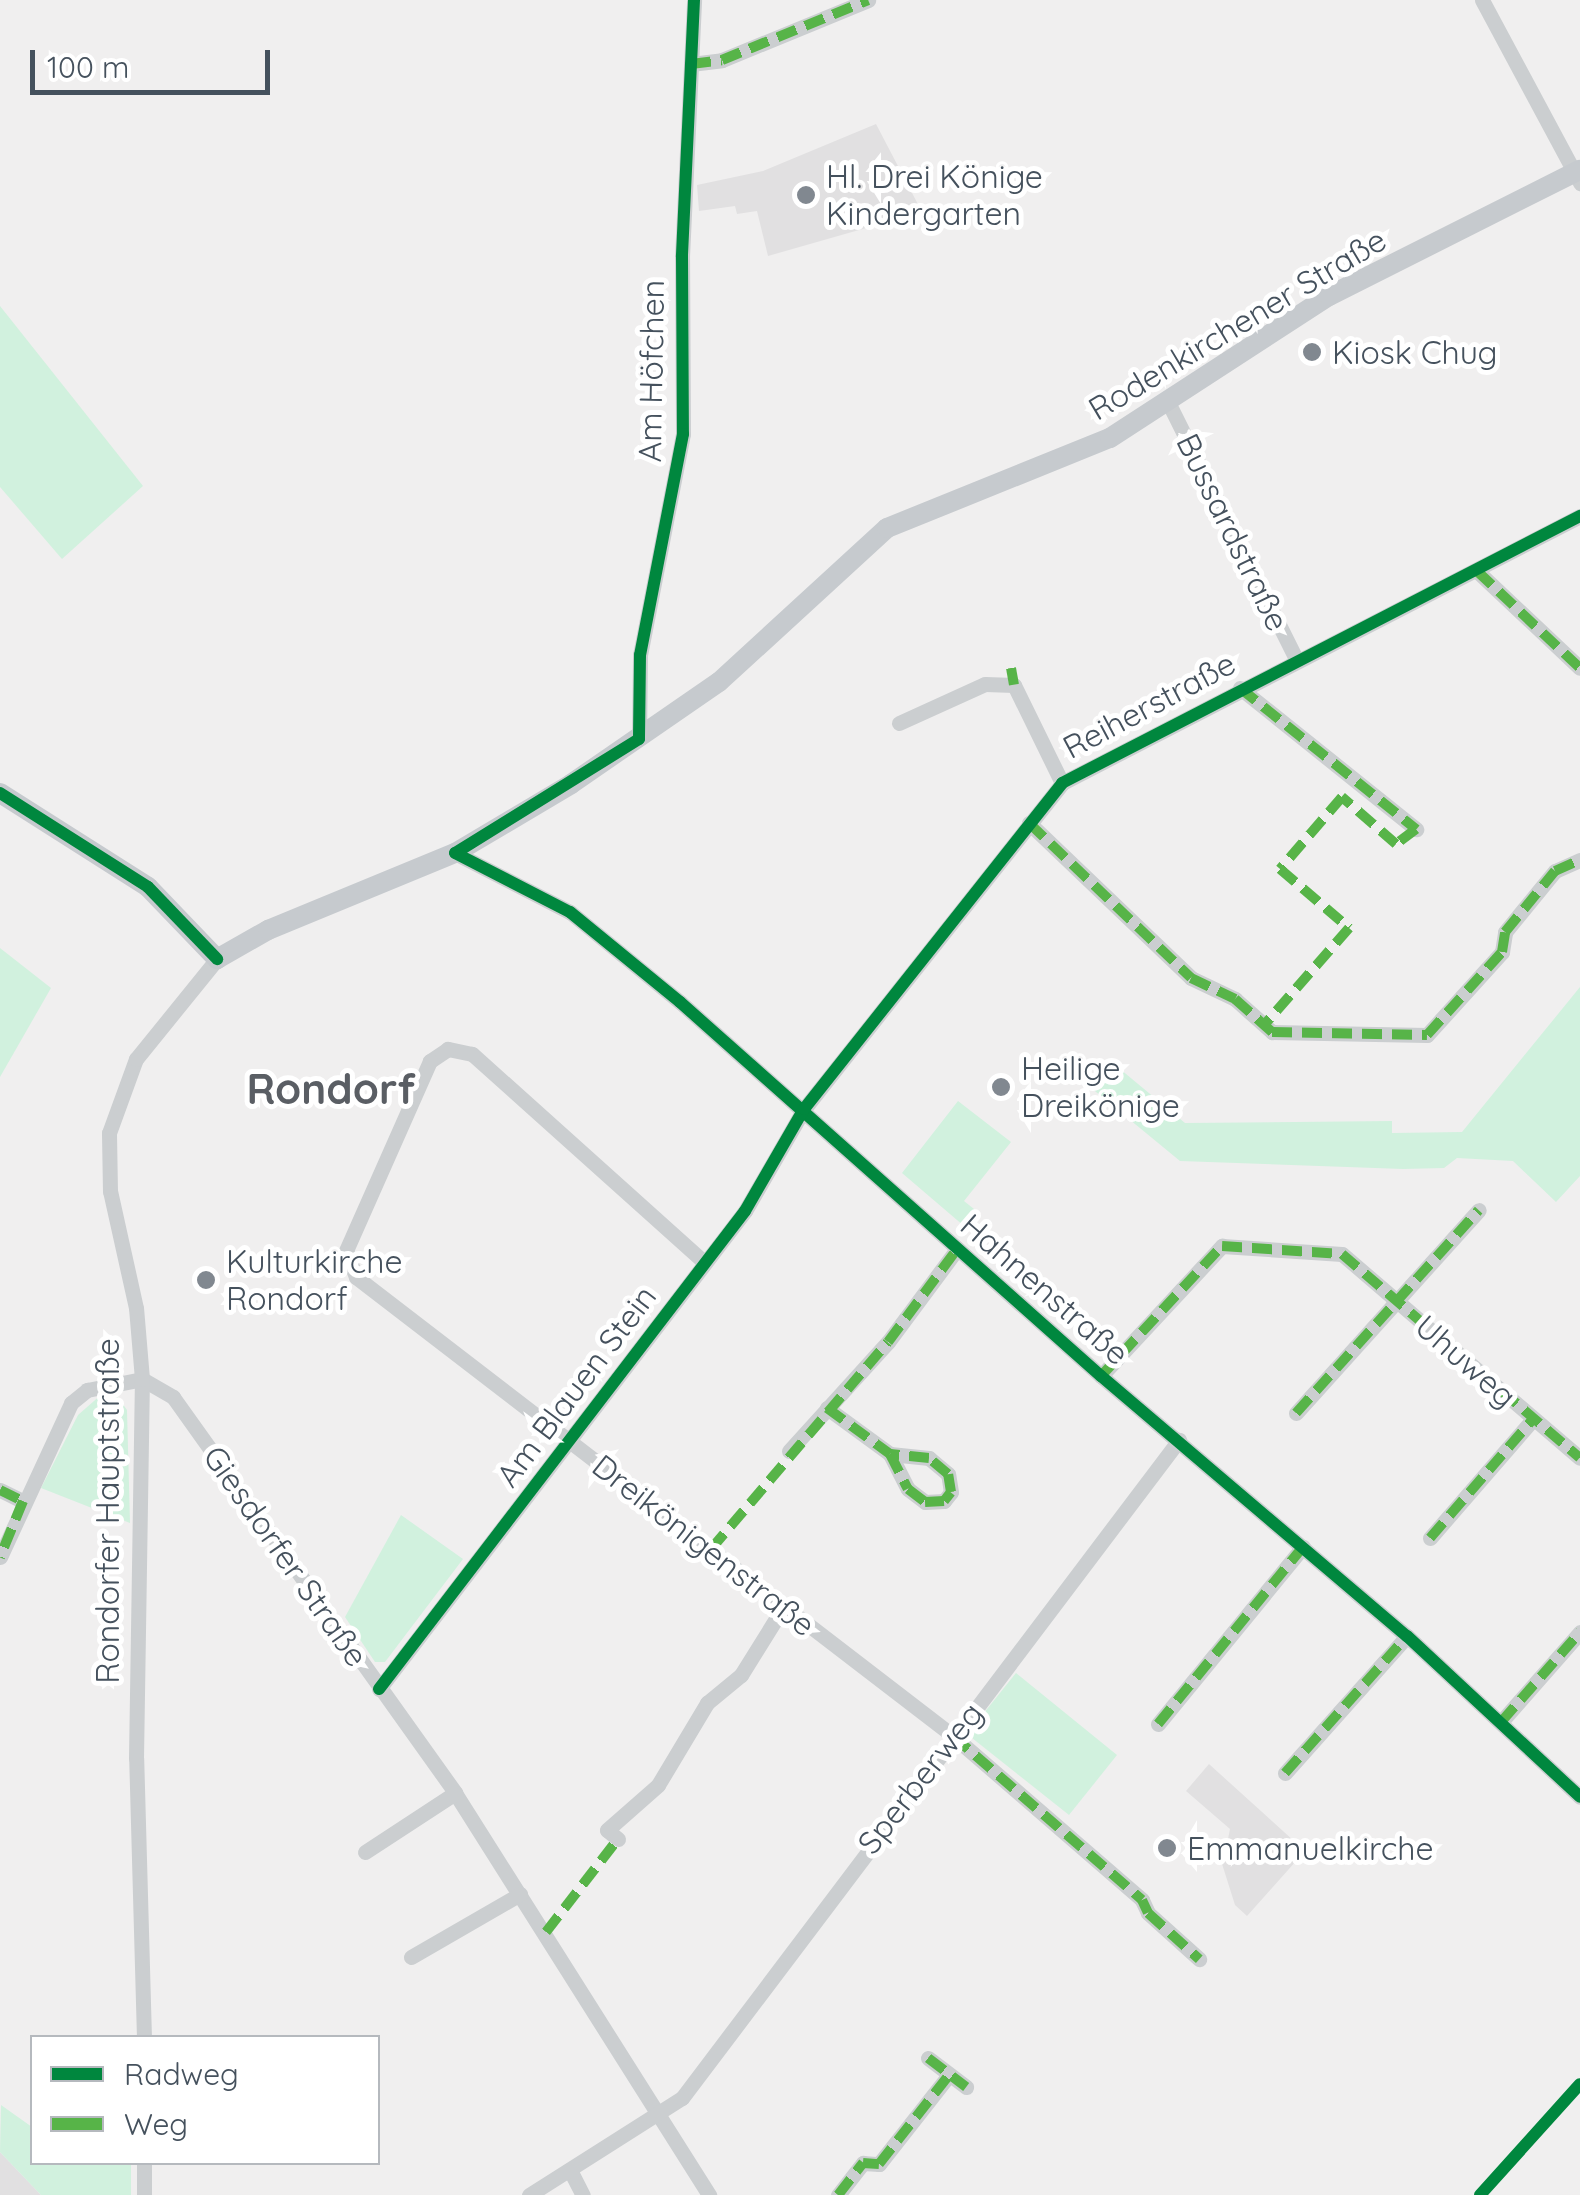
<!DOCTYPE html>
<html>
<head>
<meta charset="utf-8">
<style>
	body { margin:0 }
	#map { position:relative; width:1580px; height:2195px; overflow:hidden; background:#f0efef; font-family:Quicksand,sans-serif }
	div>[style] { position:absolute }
	.education>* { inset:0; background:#e1e0e1 }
	.green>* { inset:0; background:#d1f1de }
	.minor>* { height:15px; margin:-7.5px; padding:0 7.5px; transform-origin:7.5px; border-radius:7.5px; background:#cbced0 }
	.major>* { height:20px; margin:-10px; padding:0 10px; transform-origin:10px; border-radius:10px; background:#c6cace }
	.quiet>* { height:10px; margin-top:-5px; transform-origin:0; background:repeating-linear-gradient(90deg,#57b448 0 20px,transparent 0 30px) }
	.cycleway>* { height:12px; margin:-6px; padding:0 6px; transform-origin:6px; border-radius:6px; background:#00873e }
	.dots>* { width:28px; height:28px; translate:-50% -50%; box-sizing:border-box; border:5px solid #fff; border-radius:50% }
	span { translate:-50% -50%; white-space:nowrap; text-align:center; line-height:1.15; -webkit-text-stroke:10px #fff; paint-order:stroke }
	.poi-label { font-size:32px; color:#45515d }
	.left { translate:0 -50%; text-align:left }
	.street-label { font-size:32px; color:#45515d }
	.district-label { font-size:42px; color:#5a5e64; font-weight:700 }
	.legend { position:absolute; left:30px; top:2035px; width:350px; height:130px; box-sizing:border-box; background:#fff; border:2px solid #b5b9be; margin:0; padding:12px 18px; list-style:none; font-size:30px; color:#45515d }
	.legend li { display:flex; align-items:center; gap:20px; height:50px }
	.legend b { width:50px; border:2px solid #b5b9be }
	.scale { position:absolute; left:30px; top:50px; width:240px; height:45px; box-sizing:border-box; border:5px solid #45515d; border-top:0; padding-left:12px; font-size:30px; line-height:35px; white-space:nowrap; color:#45515d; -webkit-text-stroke:8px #fff; paint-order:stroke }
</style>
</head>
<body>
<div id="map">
	<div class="education">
		<div style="clip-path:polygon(876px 124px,922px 212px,768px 256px,757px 211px,737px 214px,735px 206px,699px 211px,697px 185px,763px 171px)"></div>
		<div style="clip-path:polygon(1209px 1764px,1305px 1851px,1247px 1916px,1235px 1905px,1217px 1848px,1227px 1844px,1230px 1829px,1186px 1791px)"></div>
		<div style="clip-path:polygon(0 2152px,41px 2195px,0 2195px)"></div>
	</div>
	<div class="green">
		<div style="clip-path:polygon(0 306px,143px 486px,62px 559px,0 487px)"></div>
		<div style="clip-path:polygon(0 948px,51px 988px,0 1077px)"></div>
		<div style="clip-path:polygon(1580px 987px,1580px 1176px,1556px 1202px,1513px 1161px,1457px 1158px,1444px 1168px,1403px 1169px,1180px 1161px,1090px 1087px,1102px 1069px,1115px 1078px,1120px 1069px,1185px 1123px,1392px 1121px,1392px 1133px,1462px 1132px)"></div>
		<div style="clip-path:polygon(958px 1101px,1011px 1142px,964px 1201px,974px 1209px,964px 1226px,902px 1173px)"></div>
		<div style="clip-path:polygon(102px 1394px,117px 1396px,127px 1410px,130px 1523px,41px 1488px,78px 1415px)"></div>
		<div style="clip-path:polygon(401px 1515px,463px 1559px,385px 1662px,375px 1662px,345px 1617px)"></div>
		<div style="clip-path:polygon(1016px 1673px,1117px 1755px,1069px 1815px,967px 1734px)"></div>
		<div style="clip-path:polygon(1px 2105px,32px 2127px,32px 2162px,131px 2163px,131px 2195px,41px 2195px,0 2152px)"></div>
	</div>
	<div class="minor">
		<div style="left:1482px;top:0;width:208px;rotate:61.8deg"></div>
		<div style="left:691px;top:64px;width:31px;rotate:-7deg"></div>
		<div style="left:722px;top:60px;width:158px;rotate:-22.3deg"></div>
		<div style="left:1169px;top:404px;width:285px;rotate:63.5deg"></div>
		<div style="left:1477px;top:571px;width:141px;rotate:43.3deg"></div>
		<div style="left:1240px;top:688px;width:226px;rotate:38.7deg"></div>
		<div style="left:899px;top:723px;width:94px;rotate:-24.4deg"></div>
		<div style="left:985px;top:684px;width:29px;rotate:2deg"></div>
		<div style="left:1014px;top:685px;width:109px;rotate:63.9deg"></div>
		<div style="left:639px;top:739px;width:84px;rotate:-89.3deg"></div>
		<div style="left:640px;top:655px;width:225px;rotate:-79deg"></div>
		<div style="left:683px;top:434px;width:177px;rotate:-90.3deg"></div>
		<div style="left:682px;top:257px;width:257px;rotate:-87.3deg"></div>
		<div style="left:1029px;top:823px;width:224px;rotate:43.7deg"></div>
		<div style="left:1191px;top:978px;width:49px;rotate:25.5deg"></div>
		<div style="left:1235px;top:999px;width:50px;rotate:41.7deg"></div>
		<div style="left:1272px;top:1032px;width:155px;rotate:1.1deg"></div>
		<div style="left:1427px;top:1035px;width:112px;rotate:-47.9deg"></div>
		<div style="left:1502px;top:952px;width:20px;rotate:-81deg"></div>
		<div style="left:1505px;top:932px;width:79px;rotate:-50.7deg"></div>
		<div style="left:1555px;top:871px;width:27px;rotate:-24deg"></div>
		<div style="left:455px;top:853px;width:129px;rotate:27.2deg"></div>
		<div style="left:570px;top:912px;width:142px;rotate:39.3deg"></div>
		<div style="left:680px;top:1002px;width:563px;rotate:41.62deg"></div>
		<div style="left:1101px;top:1376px;width:402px;rotate:40.4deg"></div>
		<div style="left:1407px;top:1636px;width:236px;rotate:42.9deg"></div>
		<div style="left:704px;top:1262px;width:312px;rotate:-138.1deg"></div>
		<div style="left:472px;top:1054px;width:25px;rotate:-168deg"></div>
		<div style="left:448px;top:1049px;width:22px;rotate:146deg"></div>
		<div style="left:430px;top:1061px;width:208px;rotate:113.9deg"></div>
		<div style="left:346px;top:1251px;width:28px;rotate:69deg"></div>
		<div style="left:356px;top:1277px;width:753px;rotate:37.55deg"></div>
		<div style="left:953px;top:1736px;width:250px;rotate:40.9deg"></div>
		<div style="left:1142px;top:1900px;width:14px;rotate:65deg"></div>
		<div style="left:1148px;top:1913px;width:69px;rotate:42deg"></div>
		<div style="left:1101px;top:1376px;width:178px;rotate:-47.1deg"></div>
		<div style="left:1222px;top:1246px;width:120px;rotate:3.8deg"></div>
		<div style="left:1342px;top:1254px;width:313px;rotate:40.6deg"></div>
		<div style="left:827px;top:1408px;width:78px;rotate:36.1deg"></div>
		<div style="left:890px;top:1454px;width:39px;rotate:63deg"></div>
		<div style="left:908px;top:1489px;width:21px;rotate:37deg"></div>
		<div style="left:925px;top:1502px;width:19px;rotate:-3deg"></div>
		<div style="left:944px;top:1501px;width:11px;rotate:-52deg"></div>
		<div style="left:951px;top:1492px;width:18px;rotate:-99deg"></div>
		<div style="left:948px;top:1474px;width:25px;rotate:-140deg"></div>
		<div style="left:929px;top:1458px;width:39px;rotate:-174deg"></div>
		<div style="left:1296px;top:1413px;width:273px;rotate:-48deg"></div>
		<div style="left:789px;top:1451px;width:147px;rotate:-47.8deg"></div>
		<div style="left:888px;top:1342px;width:116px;rotate:-53.4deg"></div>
		<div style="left:0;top:1490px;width:25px;rotate:26deg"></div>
		<div style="left:1430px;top:1538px;width:157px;rotate:-49.1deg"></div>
		<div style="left:0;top:1557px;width:170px;rotate:-65.2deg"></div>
		<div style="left:71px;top:1403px;width:21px;rotate:-39deg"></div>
		<div style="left:87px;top:1390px;width:56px;rotate:-11.3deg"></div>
		<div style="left:142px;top:1379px;width:36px;rotate:30deg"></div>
		<div style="left:173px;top:1397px;width:486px;rotate:54.5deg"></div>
		<div style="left:455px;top:1793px;width:476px;rotate:57.7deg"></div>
		<div style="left:379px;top:1689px;width:602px;rotate:-52.56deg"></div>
		<div style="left:745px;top:1211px;width:118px;rotate:-60deg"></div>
		<div style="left:804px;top:1109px;width:416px;rotate:-51.6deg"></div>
		<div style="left:1062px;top:783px;width:583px;rotate:-27.27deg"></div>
		<div style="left:1501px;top:1722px;width:120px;rotate:-48.7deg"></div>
		<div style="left:1158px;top:1724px;width:229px;rotate:-50.7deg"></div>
		<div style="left:1285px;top:1773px;width:183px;rotate:-48.3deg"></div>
		<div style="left:618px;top:1839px;width:14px;rotate:-141deg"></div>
		<div style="left:607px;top:1830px;width:68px;rotate:-41.4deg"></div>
		<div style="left:658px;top:1785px;width:96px;rotate:-59.1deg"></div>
		<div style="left:707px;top:1703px;width:44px;rotate:-39.5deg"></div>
		<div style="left:741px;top:1675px;width:81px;rotate:-58.1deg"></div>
		<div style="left:365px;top:1852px;width:108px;rotate:-33.2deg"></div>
		<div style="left:411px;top:1957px;width:126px;rotate:-30deg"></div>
		<div style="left:144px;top:2038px;width:280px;rotate:-91.6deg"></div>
		<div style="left:136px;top:1758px;width:379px;rotate:-89.1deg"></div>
		<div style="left:142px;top:1379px;width:71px;rotate:-94.8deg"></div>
		<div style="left:136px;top:1308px;width:120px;rotate:-102.5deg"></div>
		<div style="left:110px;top:1191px;width:58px;rotate:-91deg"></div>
		<div style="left:109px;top:1133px;width:79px;rotate:-70deg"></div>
		<div style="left:136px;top:1059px;width:129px;rotate:-51deg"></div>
		<div style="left:928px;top:2058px;width:48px;rotate:37.3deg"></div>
		<div style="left:570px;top:2170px;width:28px;rotate:63deg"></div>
		<div style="left:144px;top:2195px;width:33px;rotate:-90deg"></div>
		<div style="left:529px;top:2195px;width:181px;rotate:-32.4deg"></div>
		<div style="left:682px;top:2098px;width:825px;rotate:-52.94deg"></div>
		<div style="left:838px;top:2195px;width:41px;rotate:-52deg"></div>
		<div style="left:863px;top:2163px;width:16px;rotate:4deg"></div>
		<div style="left:879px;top:2164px;width:113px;rotate:-51.8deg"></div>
	</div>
	<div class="major">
		<div style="left:0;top:793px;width:175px;rotate:32.4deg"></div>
		<div style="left:148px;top:887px;width:100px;rotate:46.2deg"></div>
		<div style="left:217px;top:959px;width:59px;rotate:-29.6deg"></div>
		<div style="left:268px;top:930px;width:202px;rotate:-22.4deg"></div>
		<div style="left:455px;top:853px;width:135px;rotate:-30.7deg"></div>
		<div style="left:571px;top:784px;width:180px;rotate:-34.6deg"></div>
		<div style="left:719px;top:682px;width:228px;rotate:-42.5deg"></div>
		<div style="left:887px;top:528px;width:240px;rotate:-22deg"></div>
		<div style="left:1110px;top:438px;width:261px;rotate:-33deg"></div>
		<div style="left:1329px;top:296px;width:281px;rotate:-26.7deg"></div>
	</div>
	<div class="quiet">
		<div style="left:691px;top:55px;width:9px;rotate:90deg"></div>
		<div style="left:691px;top:64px;width:31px;rotate:-7deg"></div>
		<div style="left:722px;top:60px;width:158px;rotate:-22.3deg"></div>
		<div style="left:1477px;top:571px;width:141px;rotate:43.3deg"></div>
		<div style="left:1011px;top:668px;width:17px;rotate:80deg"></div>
		<div style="left:1240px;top:688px;width:226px;rotate:38.7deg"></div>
		<div style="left:1416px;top:829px;width:25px;rotate:143deg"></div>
		<div style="left:1396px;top:844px;width:72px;rotate:-139deg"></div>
		<div style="left:1342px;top:797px;width:95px;rotate:130.7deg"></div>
		<div style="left:1280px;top:869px;width:91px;rotate:40.5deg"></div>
		<div style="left:1349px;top:928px;width:129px;rotate:131.2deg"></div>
		<div style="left:1029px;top:823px;width:224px;rotate:43.7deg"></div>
		<div style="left:1191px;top:978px;width:49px;rotate:25.5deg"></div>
		<div style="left:1235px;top:999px;width:50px;rotate:41.7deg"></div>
		<div style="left:1272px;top:1032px;width:155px;rotate:1.1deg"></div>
		<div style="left:1427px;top:1035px;width:112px;rotate:-47.9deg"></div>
		<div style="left:1502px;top:952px;width:20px;rotate:-81deg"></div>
		<div style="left:1505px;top:932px;width:79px;rotate:-50.7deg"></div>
		<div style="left:1555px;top:871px;width:27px;rotate:-24deg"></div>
		<div style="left:1101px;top:1376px;width:178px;rotate:-47.1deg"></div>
		<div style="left:1222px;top:1246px;width:120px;rotate:3.8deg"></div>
		<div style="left:1342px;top:1254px;width:313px;rotate:40.6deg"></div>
		<div style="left:827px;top:1408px;width:78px;rotate:36.1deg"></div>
		<div style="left:890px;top:1454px;width:39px;rotate:63deg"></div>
		<div style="left:908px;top:1489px;width:21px;rotate:37deg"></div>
		<div style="left:925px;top:1502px;width:19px;rotate:-3deg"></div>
		<div style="left:944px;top:1501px;width:11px;rotate:-52deg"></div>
		<div style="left:951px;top:1492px;width:18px;rotate:-99deg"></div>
		<div style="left:948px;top:1474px;width:25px;rotate:-140deg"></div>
		<div style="left:929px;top:1458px;width:39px;rotate:-174deg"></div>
		<div style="left:1296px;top:1413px;width:273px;rotate:-48deg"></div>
		<div style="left:0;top:1490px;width:25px;rotate:26deg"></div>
		<div style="left:23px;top:1501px;width:61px;rotate:112.3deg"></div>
		<div style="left:1430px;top:1538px;width:157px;rotate:-49.1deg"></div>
		<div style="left:711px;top:1549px;width:272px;rotate:-49.5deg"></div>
		<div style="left:888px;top:1342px;width:116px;rotate:-53.4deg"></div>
		<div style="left:1501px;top:1722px;width:120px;rotate:-48.7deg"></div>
		<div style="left:1158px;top:1724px;width:229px;rotate:-50.7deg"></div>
		<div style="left:953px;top:1736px;width:250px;rotate:40.9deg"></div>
		<div style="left:1142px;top:1900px;width:14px;rotate:65deg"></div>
		<div style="left:1148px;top:1913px;width:69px;rotate:42deg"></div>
		<div style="left:1285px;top:1773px;width:183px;rotate:-48.3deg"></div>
		<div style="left:546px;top:1932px;width:118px;rotate:-52.3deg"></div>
		<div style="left:928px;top:2058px;width:48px;rotate:37.3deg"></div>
		<div style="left:838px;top:2195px;width:41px;rotate:-52deg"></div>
		<div style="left:863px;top:2163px;width:16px;rotate:4deg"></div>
		<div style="left:879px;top:2164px;width:113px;rotate:-51.8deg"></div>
	</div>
	<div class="cycleway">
		<div style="left:694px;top:0;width:257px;rotate:92.7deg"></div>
		<div style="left:682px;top:257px;width:177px;rotate:89.7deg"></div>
		<div style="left:683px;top:434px;width:225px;rotate:101deg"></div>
		<div style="left:640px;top:655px;width:84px;rotate:90.7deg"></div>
		<div style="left:639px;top:739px;width:216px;rotate:148.2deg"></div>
		<div style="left:455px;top:853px;width:129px;rotate:27.2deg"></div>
		<div style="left:570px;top:912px;width:142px;rotate:39.3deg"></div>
		<div style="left:680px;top:1002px;width:563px;rotate:41.62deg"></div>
		<div style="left:1101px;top:1376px;width:402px;rotate:40.4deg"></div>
		<div style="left:1407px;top:1636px;width:236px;rotate:42.9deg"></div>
		<div style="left:0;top:793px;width:175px;rotate:32.4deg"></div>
		<div style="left:148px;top:887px;width:100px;rotate:46.2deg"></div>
		<div style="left:379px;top:1689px;width:602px;rotate:-52.56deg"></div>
		<div style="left:745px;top:1211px;width:118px;rotate:-60deg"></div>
		<div style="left:804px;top:1109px;width:416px;rotate:-51.6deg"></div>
		<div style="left:1062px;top:783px;width:583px;rotate:-27.27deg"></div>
		<div style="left:1480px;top:2195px;width:149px;rotate:-48deg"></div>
	</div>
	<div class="dots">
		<div style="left:806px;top:195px;background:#818890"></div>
		<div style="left:1312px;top:352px;background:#818890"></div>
		<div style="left:1001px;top:1087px;background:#818890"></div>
		<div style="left:206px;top:1280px;background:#818890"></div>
		<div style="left:1167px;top:1848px;background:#818890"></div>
	</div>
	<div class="poi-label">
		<span class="left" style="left:826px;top:195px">Hl. Drei Könige<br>Kindergarten</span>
		<span class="left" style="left:1332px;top:352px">Kiosk Chug</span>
		<span class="left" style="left:1021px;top:1087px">Heilige<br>Dreikönige</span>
		<span class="left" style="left:226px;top:1280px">Kulturkirche<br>Rondorf</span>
		<span class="left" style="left:1187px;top:1848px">Emmanuelkirche</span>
	</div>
	<div class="street-label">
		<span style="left:1237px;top:324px;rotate:-31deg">Rodenkirchener Straße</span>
		<span style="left:651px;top:371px;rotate:-89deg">Am Höfchen</span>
		<span style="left:1233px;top:532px;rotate:64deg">Bussardstraße</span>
		<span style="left:1149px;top:705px;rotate:-28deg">Reiherstraße</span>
		<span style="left:1045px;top:1289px;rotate:41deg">Hahnenstraße</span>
		<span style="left:1466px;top:1361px;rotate:41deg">Uhuweg</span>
		<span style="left:576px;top:1386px;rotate:-53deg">Am Blauen Stein</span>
		<span style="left:107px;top:1511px;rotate:-90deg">Rondorfer Hauptstraße</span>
		<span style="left:704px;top:1545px;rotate:38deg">Dreikönigenstraße</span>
		<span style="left:286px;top:1556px;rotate:55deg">Giesdorfer Straße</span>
		<span style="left:920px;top:1778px;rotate:-52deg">Sperberweg</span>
	</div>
	<div class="district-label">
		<span style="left:331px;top:1089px">Rondorf</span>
	</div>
	<ul class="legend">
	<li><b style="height:12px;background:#00873e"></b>Radweg</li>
	<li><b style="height:12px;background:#57b448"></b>Weg</li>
	</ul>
	<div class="scale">100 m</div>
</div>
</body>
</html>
